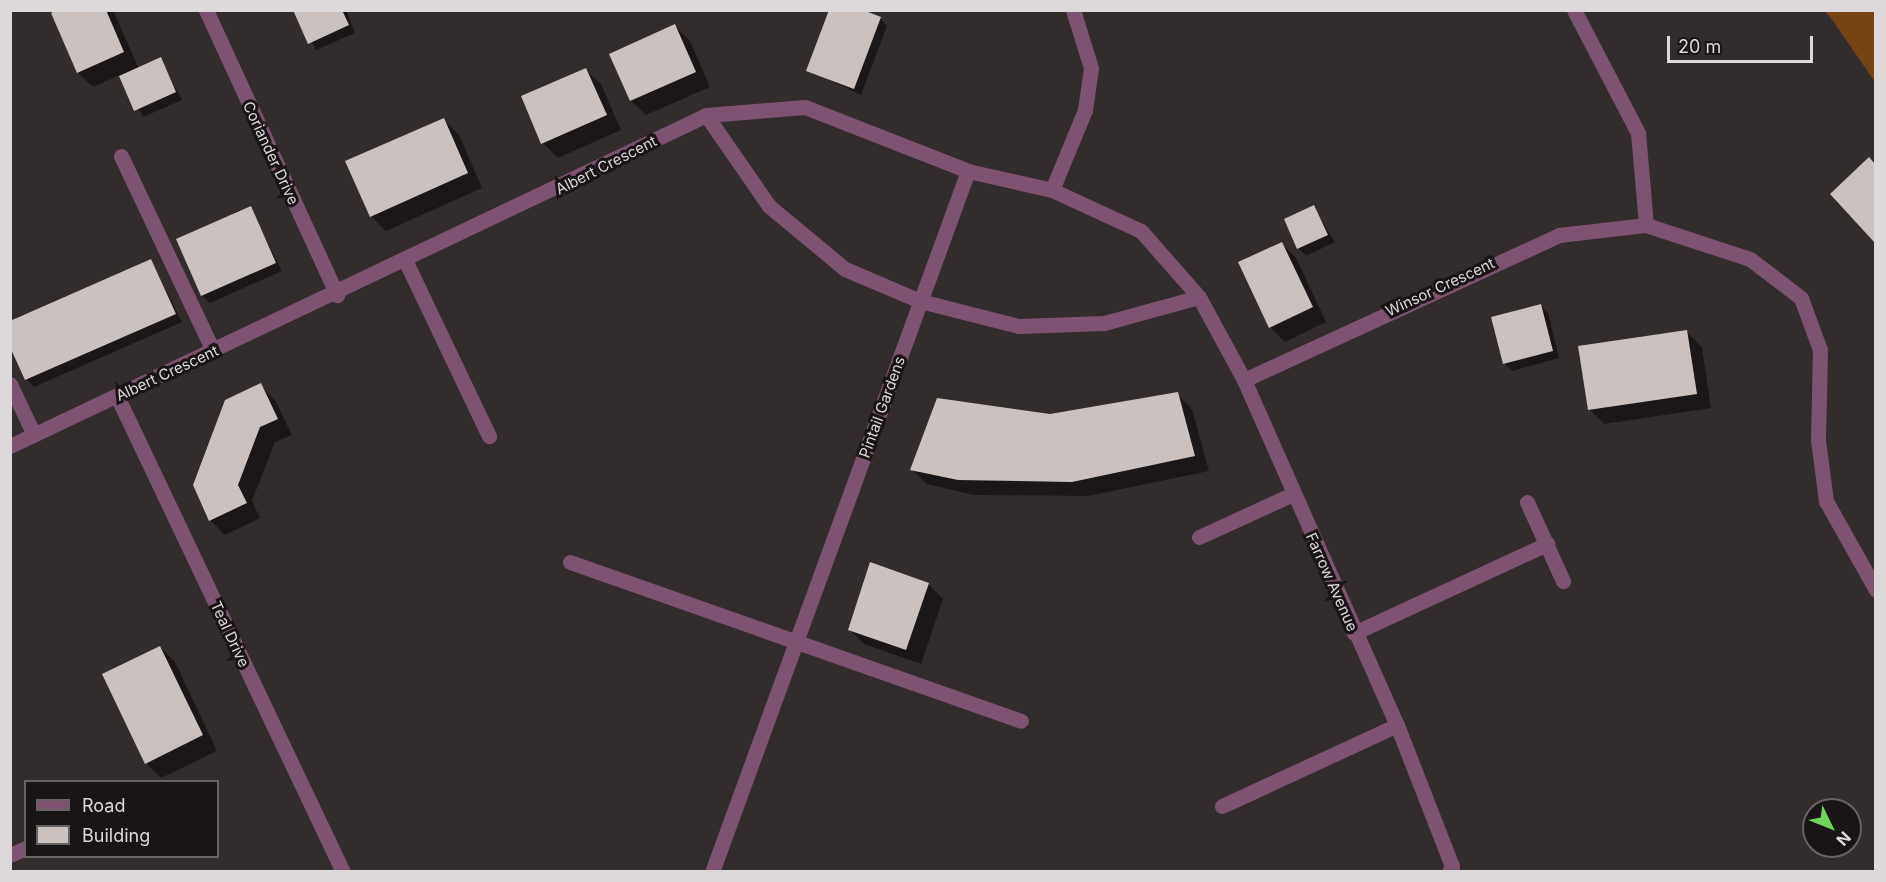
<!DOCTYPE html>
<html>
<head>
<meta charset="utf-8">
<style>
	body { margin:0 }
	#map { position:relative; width:1886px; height:882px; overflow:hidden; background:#332c2d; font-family:Inter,sans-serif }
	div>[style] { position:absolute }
	.green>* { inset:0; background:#764413 }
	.shadow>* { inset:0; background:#0007 }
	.building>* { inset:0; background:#cbc2c0 }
	.minor>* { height:15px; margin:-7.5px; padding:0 7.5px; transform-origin:7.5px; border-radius:7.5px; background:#7e5371 }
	span { translate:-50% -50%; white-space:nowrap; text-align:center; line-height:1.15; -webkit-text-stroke:6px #191516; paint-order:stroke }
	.street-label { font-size:15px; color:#ddd8d9 }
	.frame { position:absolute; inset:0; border:12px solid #ddd8d9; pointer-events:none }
	.legend { position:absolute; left:24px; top:780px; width:195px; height:78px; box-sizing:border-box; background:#191516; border:2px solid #676364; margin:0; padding:8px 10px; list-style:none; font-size:18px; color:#ddd8d9 }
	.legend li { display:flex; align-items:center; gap:12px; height:30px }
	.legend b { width:30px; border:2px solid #676364 }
	.north { position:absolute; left:1802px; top:798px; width:60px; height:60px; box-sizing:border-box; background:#191516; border:2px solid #676364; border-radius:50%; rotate:133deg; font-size:16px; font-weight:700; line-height:24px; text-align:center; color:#ddd8d9 }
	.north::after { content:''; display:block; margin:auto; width:21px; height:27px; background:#71d35e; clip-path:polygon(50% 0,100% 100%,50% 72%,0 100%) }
	.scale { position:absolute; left:1667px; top:36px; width:146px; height:27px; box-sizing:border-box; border:3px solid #ddd8d9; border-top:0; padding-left:8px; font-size:18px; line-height:21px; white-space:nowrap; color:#ddd8d9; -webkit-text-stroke:4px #191516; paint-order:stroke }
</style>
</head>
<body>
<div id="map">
	<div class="green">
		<div style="clip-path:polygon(1825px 11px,1875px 11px,1875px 82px,1833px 21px)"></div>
	</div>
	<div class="shadow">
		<div style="clip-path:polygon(56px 10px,113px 10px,139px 69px,160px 59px,182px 100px,143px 117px,120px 75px,93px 87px,78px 73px)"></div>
		<div style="clip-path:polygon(295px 10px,346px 10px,355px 33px,316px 50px)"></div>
		<div style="clip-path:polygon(880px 18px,887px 26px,861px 95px,808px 70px)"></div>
		<div style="clip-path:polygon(675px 26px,690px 41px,710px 87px,646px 115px,631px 101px,611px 54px)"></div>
		<div style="clip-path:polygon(586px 70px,601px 84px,621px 130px,558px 158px,543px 143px)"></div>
		<div style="clip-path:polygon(444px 120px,459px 135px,482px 188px,386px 231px,371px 216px)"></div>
		<div style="clip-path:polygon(1869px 159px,1876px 166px,1876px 241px,1832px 194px)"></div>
		<div style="clip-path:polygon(1313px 207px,1335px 242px,1306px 256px,1298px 248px)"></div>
		<div style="clip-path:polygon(250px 208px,282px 271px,210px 303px,202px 295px)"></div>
		<div style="clip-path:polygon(1281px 243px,1296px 258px,1326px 322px,1285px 342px,1270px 327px)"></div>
		<div style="clip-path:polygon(151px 261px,182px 322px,34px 387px,26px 379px)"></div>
		<div style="clip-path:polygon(1541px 306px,1548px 313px,1559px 358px,1512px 371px,1504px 363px)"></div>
		<div style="clip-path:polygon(1687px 332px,1702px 347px,1711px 408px,1604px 424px,1589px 409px)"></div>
		<div style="clip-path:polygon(260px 385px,275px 400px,292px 435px,275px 442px,252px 501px,260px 518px,225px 535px,210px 520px)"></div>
		<div style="clip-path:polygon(1177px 394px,1192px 409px,1209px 471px,1088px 496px,974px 495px,927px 484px,912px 469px,1050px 415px)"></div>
		<div style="clip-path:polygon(928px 584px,943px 599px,921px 664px,864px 644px,849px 629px)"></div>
		<div style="clip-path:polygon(160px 647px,175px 662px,217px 751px,161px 778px,146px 763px)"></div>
	</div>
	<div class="building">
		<div style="clip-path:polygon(57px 10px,106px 10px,124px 52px,77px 73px,51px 13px)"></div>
		<div style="clip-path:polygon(293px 10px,342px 10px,349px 25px,308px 44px)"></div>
		<div style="clip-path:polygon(829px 10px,863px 10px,881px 17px,854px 89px,806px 71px)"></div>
		<div style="clip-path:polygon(675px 24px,696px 72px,630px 101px,609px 54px)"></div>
		<div style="clip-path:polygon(161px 57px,176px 92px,134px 111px,119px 76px)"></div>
		<div style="clip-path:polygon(586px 68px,607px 115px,541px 144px,521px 96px)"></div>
		<div style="clip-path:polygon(444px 118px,468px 173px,370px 217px,345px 161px)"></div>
		<div style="clip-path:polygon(1869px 157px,1875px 164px,1875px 243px,1830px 194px)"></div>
		<div style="clip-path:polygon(1314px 205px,1328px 235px,1297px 249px,1284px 219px)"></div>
		<div style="clip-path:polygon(251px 206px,276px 263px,201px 296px,176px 239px)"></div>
		<div style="clip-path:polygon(1282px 242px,1313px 307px,1269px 328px,1238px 262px)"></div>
		<div style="clip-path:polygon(151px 259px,176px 314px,25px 380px,10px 347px,10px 321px)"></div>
		<div style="clip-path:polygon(1541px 304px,1553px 351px,1503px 364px,1491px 317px)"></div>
		<div style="clip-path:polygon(1687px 330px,1697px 394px,1588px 410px,1578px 346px)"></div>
		<div style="clip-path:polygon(261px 383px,278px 419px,260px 427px,238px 485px,247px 503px,209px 521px,193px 485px,225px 400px)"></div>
		<div style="clip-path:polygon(1178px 392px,1195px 456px,1072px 482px,958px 480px,910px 470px,937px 398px,1050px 414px)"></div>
		<div style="clip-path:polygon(870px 562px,929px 583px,906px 650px,848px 630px)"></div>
		<div style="clip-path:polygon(160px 646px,203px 735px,145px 764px,102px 674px)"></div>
	</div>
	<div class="minor">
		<div style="left:206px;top:10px;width:314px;rotate:65.3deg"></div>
		<div style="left:1574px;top:10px;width:139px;rotate:62.5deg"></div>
		<div style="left:1638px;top:133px;width:92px;rotate:85deg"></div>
		<div style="left:706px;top:115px;width:111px;rotate:55.3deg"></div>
		<div style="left:769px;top:206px;width:99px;rotate:39.7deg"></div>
		<div style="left:845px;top:269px;width:82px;rotate:23.1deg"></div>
		<div style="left:920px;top:301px;width:102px;rotate:14.2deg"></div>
		<div style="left:1019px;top:326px;width:85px;rotate:-2deg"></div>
		<div style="left:1104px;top:323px;width:98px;rotate:-15.3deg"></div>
		<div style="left:121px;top:156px;width:216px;rotate:64.7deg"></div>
		<div style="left:1052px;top:190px;width:87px;rotate:-67.6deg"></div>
		<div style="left:1085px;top:110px;width:42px;rotate:-81.9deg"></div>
		<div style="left:1091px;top:68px;width:61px;rotate:-107.2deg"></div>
		<div style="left:406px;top:262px;width:193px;rotate:64.5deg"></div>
		<div style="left:1244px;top:380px;width:347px;rotate:-24.7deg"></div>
		<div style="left:1559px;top:235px;width:88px;rotate:-6.6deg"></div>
		<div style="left:1646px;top:225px;width:109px;rotate:18.1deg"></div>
		<div style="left:1750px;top:259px;width:64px;rotate:37.4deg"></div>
		<div style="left:1801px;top:298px;width:55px;rotate:69.9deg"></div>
		<div style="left:1820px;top:350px;width:90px;rotate:91.3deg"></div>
		<div style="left:1818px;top:440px;width:62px;rotate:82.5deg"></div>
		<div style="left:1826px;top:501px;width:102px;rotate:60.7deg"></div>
		<div style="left:10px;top:384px;width:56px;rotate:64.8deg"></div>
		<div style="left:117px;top:396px;width:527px;rotate:64.6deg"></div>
		<div style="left:10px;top:446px;width:771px;rotate:-25.43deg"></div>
		<div style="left:706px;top:115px;width:99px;rotate:-4.6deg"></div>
		<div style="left:805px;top:107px;width:175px;rotate:21.4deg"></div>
		<div style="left:968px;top:171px;width:86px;rotate:12.7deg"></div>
		<div style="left:1052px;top:190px;width:98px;rotate:24.7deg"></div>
		<div style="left:1141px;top:231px;width:88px;rotate:48.7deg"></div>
		<div style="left:1199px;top:297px;width:94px;rotate:61.5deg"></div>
		<div style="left:1244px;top:380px;width:377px;rotate:66.1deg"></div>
		<div style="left:1397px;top:725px;width:151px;rotate:68.7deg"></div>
		<div style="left:1452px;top:866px;width:7px;rotate:117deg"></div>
		<div style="left:1527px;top:502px;width:87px;rotate:65.5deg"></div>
		<div style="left:1199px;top:537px;width:103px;rotate:-24.6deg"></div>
		<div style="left:570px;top:562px;width:478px;rotate:19.4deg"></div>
		<div style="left:1354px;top:633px;width:213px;rotate:-24.8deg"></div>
		<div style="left:1222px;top:806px;width:193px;rotate:-24.8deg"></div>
		<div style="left:10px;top:855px;width:17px;rotate:-24deg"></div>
		<div style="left:712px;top:872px;width:746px;rotate:-69.94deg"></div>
	</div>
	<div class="street-label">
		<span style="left:271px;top:153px;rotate:65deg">Coriander Drive</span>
		<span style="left:606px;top:165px;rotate:-27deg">Albert Crescent</span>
		<span style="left:1440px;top:287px;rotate:-25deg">Winsor Crescent</span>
		<span style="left:167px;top:373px;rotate:-25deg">Albert Crescent</span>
		<span style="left:882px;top:407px;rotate:-70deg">Pintail Gardens</span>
		<span style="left:1332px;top:582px;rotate:66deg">Farrow Avenue</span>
		<span style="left:230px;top:634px;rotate:65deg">Teal Drive</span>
	</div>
	<div class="frame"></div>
	<ul class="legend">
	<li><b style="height:8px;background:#7e5371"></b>Road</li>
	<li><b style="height:16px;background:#cbc2c0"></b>Building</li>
	</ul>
	<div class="north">N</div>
	<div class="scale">20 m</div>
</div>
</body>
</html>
